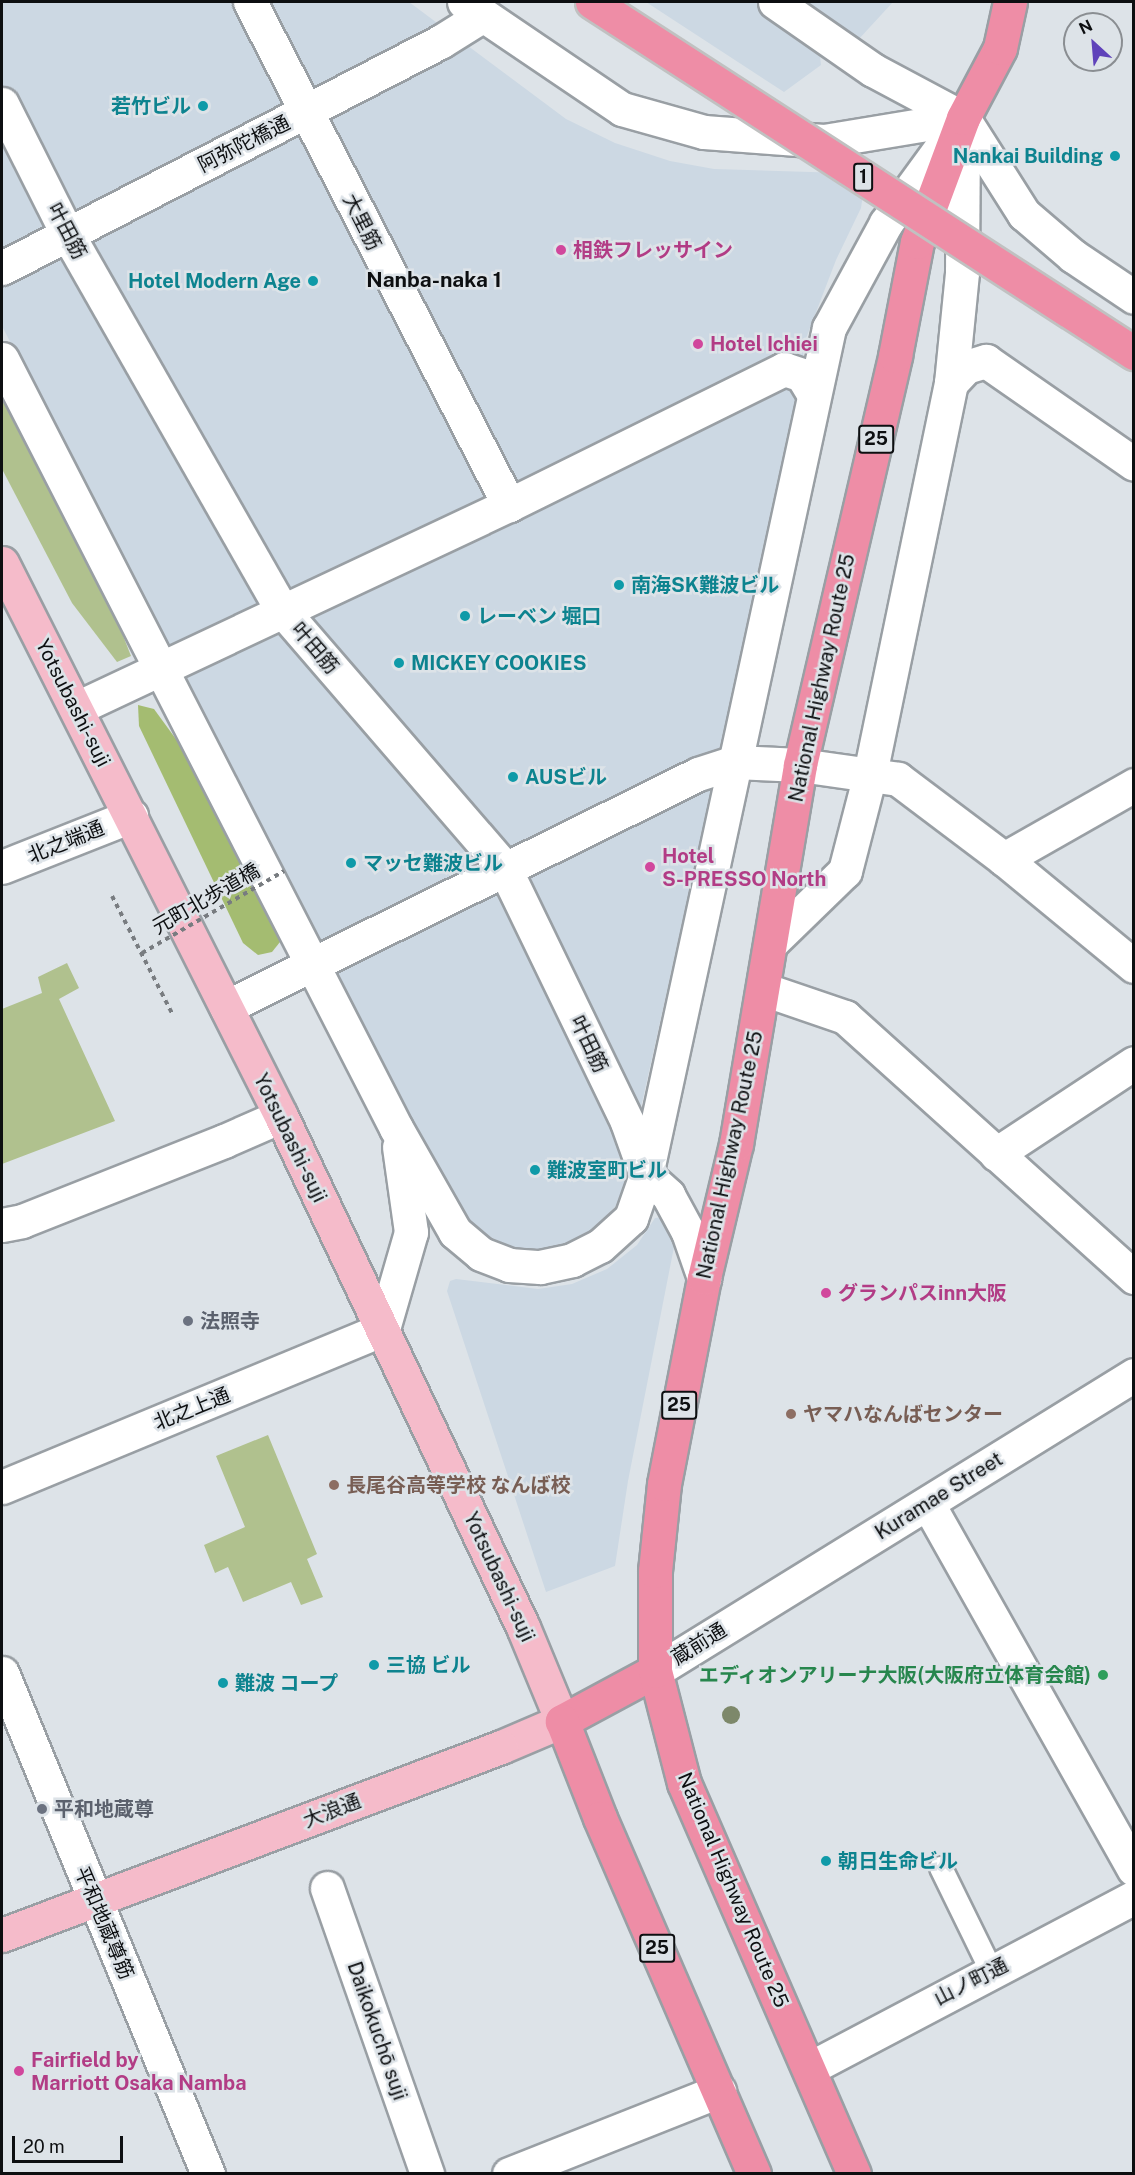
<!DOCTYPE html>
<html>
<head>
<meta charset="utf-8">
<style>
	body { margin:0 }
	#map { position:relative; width:1135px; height:2175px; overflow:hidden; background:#dde3e8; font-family:"Public Sans","Noto Sans JP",sans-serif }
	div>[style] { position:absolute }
	.built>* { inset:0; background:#ccd8e3 }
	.green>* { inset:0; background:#b0c18e }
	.forest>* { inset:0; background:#a4bc71 }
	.path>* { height:4px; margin-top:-2px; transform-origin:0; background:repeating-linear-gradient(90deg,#787c80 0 4.5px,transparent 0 9px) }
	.roads { filter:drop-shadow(2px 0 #999fa4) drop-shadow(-2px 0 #999fa4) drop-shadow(0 2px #999fa4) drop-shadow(0 -2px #999fa4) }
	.lane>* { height:22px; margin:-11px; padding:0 11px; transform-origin:11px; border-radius:11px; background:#fff }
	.street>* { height:33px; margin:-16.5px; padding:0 16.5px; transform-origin:16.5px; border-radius:16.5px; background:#fff }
	.secondary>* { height:33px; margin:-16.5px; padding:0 16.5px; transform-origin:16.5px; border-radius:16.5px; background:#fff }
	.primary>* { height:33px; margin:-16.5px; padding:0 16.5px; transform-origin:16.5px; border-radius:16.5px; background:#f5bbca }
	.highway>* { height:33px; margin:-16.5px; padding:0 16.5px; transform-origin:16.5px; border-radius:16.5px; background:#ee8da6 }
	.path-bridge>* { height:4px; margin-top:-2px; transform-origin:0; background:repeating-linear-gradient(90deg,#787c80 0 4.5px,transparent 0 9px) }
	.bridges { filter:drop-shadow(2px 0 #c0c1c1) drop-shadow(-2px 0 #c0c1c1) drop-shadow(0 2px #c0c1c1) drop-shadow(0 -2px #c0c1c1) }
	.highway-bridge>* { height:33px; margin:-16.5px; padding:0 16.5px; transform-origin:16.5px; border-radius:16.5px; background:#ee8da6 }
	.trees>* { width:18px; height:18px; margin:-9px; border-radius:50%; background:#7d886a }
	.dots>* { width:16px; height:16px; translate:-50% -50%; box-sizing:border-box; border:3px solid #dde3e8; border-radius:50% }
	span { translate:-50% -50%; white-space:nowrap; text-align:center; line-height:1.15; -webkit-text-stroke:5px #dde3e8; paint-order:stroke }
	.shield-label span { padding:2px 4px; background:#dde3e8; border:2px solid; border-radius:4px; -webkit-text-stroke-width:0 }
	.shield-label { font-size:18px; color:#0d0f11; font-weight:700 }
	.culture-label { font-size:20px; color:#0d838f; font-weight:700 }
	.right { translate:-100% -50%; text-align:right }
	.left { translate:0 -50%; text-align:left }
	.street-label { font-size:20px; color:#0d0f11 }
	.hotel-label { font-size:20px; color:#b23c85; font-weight:700 }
	.worship-label { font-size:20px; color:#5b616d; font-weight:700 }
	.education-label { font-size:20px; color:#785e54; font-weight:700 }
	.leisure-label { font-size:20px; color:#27864d; font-weight:700 }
	.neighbourhood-label { font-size:21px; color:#0d0f11; font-weight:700 }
	.frame { position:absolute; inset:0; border:3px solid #0d0f11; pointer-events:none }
	.north { position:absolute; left:1063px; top:12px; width:60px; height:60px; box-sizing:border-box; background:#dde3e8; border:2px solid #8a8e92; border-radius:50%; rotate:334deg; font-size:16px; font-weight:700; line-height:24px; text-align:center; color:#0d0f11 }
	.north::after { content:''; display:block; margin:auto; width:21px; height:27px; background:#5f42ba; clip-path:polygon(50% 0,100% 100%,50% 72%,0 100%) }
	.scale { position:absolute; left:12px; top:2136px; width:111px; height:27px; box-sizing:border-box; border:3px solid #0d0f11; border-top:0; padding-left:8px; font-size:18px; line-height:21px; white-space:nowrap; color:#0d0f11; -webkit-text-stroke:4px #dde3e8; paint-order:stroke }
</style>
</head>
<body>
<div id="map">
	<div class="built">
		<div style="clip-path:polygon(2px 2px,409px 2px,566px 119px,615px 143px,670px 161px,714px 169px,843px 173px,864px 188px,861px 208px,836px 260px,805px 341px,795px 419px,620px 1201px,587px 1238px,540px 1252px,498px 1247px,461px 1220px,2px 326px)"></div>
		<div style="clip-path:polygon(646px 2px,893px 2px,858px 40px,819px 48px,821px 65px,784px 92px)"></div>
		<div style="clip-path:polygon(664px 1217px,672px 1223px,674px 1247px,628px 1481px,615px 1566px,546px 1592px,447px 1291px,450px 1281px,456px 1279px,538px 1289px,572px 1284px,607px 1269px,637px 1245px,655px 1218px)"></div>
	</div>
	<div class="green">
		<div style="clip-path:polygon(2px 392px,104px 587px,131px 656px,117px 662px,72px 603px,2px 469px)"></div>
		<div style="clip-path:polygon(67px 963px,79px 988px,59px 999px,115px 1121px,2px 1164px,2px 1009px,42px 993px,38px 977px)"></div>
		<div style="clip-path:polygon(268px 1435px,317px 1554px,307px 1559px,323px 1597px,301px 1605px,291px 1582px,243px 1602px,228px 1567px,215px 1573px,204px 1545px,245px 1527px,216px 1456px)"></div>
	</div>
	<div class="forest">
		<div style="clip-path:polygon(138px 705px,154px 709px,200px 772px,279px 926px,280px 942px,272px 952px,258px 955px,243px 943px,139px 726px)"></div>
	</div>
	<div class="path">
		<div style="left:112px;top:896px;width:131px;rotate:62.9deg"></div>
	</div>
	<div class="roads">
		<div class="lane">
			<div style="left:941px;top:1868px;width:116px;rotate:63.9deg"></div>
		</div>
		<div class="street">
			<div style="left:250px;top:2px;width:566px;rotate:62.76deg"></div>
			<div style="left:775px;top:2px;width:119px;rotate:34.8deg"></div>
			<div style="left:873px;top:70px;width:102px;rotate:28.1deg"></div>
			<div style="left:2px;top:104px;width:147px;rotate:63.3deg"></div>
			<div style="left:68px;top:235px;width:432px;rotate:60.3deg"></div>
			<div style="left:282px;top:610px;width:340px;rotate:49.2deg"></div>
			<div style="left:504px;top:867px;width:283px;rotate:64.2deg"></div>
			<div style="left:627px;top:1122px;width:56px;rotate:70.3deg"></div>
			<div style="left:646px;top:1175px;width:30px;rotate:42deg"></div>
			<div style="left:668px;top:1195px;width:42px;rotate:61.6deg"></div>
			<div style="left:688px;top:1232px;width:49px;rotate:70.8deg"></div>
			<div style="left:2px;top:268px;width:493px;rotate:-27.3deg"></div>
			<div style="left:440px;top:42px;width:51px;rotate:-32.1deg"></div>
			<div style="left:2px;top:359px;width:864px;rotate:62.87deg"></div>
			<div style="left:396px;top:1128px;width:120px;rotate:60.4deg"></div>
			<div style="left:455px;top:1232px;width:34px;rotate:40deg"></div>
			<div style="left:481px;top:1254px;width:30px;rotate:21deg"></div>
			<div style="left:509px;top:1265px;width:31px;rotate:4deg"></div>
			<div style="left:540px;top:1267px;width:33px;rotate:-12deg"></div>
			<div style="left:572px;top:1260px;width:31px;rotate:-27deg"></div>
			<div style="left:600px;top:1246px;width:42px;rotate:-42.1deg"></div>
			<div style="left:631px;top:1218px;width:46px;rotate:-70.8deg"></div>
			<div style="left:646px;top:1175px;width:867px;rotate:-77.81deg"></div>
			<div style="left:829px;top:328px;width:119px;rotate:-61.5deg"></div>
			<div style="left:886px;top:223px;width:114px;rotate:-53.9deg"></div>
			<div style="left:951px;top:383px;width:22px;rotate:-47deg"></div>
			<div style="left:966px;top:367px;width:21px;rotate:-17deg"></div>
			<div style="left:986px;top:361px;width:180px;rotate:34.8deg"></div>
			<div style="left:77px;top:708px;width:477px;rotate:-25.2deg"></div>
			<div style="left:509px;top:505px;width:307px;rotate:-26.3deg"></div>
			<div style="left:784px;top:369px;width:19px;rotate:18deg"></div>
			<div style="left:802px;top:375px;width:21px;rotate:59deg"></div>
			<div style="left:1004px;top:859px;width:150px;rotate:-29.6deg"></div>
			<div style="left:771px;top:943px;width:103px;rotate:-44.2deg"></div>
			<div style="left:845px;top:871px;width:100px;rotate:-75.5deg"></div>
			<div style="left:870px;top:774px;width:399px;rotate:-78.3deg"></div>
			<div style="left:951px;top:383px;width:112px;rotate:-84.3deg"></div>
			<div style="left:962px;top:272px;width:149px;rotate:-89.6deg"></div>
			<div style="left:763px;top:989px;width:87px;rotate:18.9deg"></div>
			<div style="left:845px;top:1017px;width:389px;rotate:42deg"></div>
			<div style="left:226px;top:1007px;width:526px;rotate:-26.27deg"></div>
			<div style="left:698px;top:774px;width:39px;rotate:-18deg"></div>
			<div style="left:996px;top:1154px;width:165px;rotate:-33.4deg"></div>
			<div style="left:2px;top:1225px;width:20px;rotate:-11deg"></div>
			<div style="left:22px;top:1221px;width:217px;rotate:-21.6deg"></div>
			<div style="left:224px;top:1141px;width:62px;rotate:-23.7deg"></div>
			<div style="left:383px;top:1329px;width:101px;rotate:-73.9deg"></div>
			<div style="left:411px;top:1232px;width:86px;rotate:-98deg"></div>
			<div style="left:327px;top:1888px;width:303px;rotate:70.7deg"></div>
			<div style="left:810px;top:2068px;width:366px;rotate:-27.8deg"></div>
		</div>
		<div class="secondary">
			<div style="left:464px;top:2px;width:191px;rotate:34.1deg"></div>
			<div style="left:622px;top:109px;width:85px;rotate:15.7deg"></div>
			<div style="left:704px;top:132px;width:120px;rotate:4.3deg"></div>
			<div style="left:824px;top:141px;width:141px;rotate:-9.4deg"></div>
			<div style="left:963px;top:118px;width:114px;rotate:57.6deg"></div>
			<div style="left:1024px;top:214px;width:65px;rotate:40.6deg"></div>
			<div style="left:1073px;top:256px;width:73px;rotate:33.9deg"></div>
			<div style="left:735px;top:762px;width:65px;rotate:2.6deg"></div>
			<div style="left:800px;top:765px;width:99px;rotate:8.1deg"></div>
			<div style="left:898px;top:779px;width:133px;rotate:37deg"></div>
			<div style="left:1004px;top:859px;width:168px;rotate:39.5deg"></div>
			<div style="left:2px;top:867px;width:139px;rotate:-21.6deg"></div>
			<div style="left:2px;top:1487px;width:412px;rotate:-22.5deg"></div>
			<div style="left:928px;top:1504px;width:419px;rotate:60.6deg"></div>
			<div style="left:655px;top:1671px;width:563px;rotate:-31.71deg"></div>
			<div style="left:2px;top:1673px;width:542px;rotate:67.65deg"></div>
			<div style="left:509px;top:2174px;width:226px;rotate:-21.6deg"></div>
		</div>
		<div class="primary">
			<div style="left:2px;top:563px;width:619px;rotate:63.23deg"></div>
			<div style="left:281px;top:1116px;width:565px;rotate:64.66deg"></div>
			<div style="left:523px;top:1627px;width:102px;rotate:67.5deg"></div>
			<div style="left:562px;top:1721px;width:66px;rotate:156.9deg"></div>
			<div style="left:501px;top:1747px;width:533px;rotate:159.36deg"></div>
		</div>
		<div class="highway">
			<div style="left:655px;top:1671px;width:106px;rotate:151.7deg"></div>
			<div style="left:562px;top:1721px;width:104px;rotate:68.6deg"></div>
			<div style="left:600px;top:1818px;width:388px;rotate:66.6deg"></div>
			<div style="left:854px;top:2174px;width:426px;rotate:-113.5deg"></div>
			<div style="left:684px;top:1783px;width:116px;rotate:-104.5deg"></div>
			<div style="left:655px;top:1671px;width:100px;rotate:-90deg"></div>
			<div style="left:655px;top:1571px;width:87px;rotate:-84.1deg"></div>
			<div style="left:664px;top:1484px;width:210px;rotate:-79deg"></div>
			<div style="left:704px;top:1278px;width:138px;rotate:-76.6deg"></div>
			<div style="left:736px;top:1144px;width:384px;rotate:-80.4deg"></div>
			<div style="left:800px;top:765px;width:420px;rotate:-76.9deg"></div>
			<div style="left:895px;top:356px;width:116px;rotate:-79.1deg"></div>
			<div style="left:917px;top:242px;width:132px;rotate:-69.6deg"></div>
			<div style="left:963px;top:118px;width:79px;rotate:-62.1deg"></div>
			<div style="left:1000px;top:48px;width:47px;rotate:-77.7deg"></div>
		</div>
	</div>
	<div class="path-bridge">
		<div style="left:142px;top:953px;width:164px;rotate:-30deg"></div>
	</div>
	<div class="bridges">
		<div class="highway-bridge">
			<div style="left:592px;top:2px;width:646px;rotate:32.93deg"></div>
		</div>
	</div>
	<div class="trees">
		<div style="left:731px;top:1715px"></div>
	</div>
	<div class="dots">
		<div style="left:203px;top:106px;background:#0f9aa8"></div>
		<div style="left:1115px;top:156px;background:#0f9aa8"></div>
		<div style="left:561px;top:250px;background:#d1479c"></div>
		<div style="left:313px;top:281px;background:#0f9aa8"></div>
		<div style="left:698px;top:344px;background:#d1479c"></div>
		<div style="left:619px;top:585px;background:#0f9aa8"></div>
		<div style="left:465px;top:616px;background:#0f9aa8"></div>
		<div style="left:399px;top:663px;background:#0f9aa8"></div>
		<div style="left:513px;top:777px;background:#0f9aa8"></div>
		<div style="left:351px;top:863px;background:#0f9aa8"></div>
		<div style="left:650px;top:867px;background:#d1479c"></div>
		<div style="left:535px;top:1170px;background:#0f9aa8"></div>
		<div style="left:826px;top:1293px;background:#d1479c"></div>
		<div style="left:188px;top:1321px;background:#6b7280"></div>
		<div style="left:791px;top:1414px;background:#8d6e63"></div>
		<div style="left:334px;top:1485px;background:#8d6e63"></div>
		<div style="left:374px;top:1665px;background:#0f9aa8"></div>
		<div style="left:1103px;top:1675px;background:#2e9e5b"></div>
		<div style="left:223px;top:1683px;background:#0f9aa8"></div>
		<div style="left:42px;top:1809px;background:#6b7280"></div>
		<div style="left:826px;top:1861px;background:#0f9aa8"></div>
		<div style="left:19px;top:2071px;background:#d1479c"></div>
	</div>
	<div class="shield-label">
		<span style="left:863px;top:177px">1</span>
		<span style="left:876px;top:439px">25</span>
		<span style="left:679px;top:1405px">25</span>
		<span style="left:657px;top:1948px">25</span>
	</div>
	<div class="culture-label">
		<span class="right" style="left:191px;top:106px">若竹ビル</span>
		<span class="right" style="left:1103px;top:156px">Nankai Building</span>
		<span class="right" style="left:301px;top:281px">Hotel Modern Age</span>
		<span class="left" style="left:631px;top:585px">南海SK難波ビル</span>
		<span class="left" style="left:477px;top:616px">レーベン 堀口</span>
		<span class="left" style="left:411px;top:663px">MICKEY COOKIES</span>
		<span class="left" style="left:525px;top:777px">AUSビル</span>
		<span class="left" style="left:363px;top:863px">マッセ難波ビル</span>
		<span class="left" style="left:547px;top:1170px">難波室町ビル</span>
		<span class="left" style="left:386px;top:1665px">三協 ビル</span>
		<span class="left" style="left:235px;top:1683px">難波 コープ</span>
		<span class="left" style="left:838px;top:1861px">朝日生命ビル</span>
	</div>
	<div class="street-label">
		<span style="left:244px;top:144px;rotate:-27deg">阿弥陀橋通</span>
		<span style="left:362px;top:222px;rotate:63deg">大里筋</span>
		<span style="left:67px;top:231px;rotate:62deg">叶田筋</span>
		<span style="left:315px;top:648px;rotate:49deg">叶田筋</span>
		<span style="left:822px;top:678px;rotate:-78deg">National Highway Route 25</span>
		<span style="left:73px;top:703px;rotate:63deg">Yotsubashi-suji</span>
		<span style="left:66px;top:842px;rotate:-22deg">北之端通</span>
		<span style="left:206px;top:899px;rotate:-30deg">元町北歩道橋</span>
		<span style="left:589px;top:1044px;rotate:64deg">叶田筋</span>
		<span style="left:290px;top:1138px;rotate:64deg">Yotsubashi-suji</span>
		<span style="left:730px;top:1155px;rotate:-78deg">National Highway Route 25</span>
		<span style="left:192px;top:1409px;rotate:-22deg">北之上通</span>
		<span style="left:939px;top:1496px;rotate:-32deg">Kuramae Street</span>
		<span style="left:499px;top:1577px;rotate:65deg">Yotsubashi-suji</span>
		<span style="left:699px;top:1644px;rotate:-32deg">蔵前通</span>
		<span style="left:332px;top:1811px;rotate:-21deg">大浪通</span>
		<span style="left:733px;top:1890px;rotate:67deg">National Highway Route 25</span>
		<span style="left:104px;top:1923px;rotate:67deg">平和地蔵尊筋</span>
		<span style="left:971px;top:1982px;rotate:-27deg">山ノ町通</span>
		<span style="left:377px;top:2031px;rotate:71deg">Daikokuchō suji</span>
	</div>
	<div class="hotel-label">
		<span class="left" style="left:573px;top:250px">相鉄フレッサイン</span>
		<span class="left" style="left:710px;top:344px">Hotel Ichiei</span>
		<span class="left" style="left:662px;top:868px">Hotel<br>S-PRESSO North</span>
		<span class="left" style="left:838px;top:1293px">グランパスinn大阪</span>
		<span class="left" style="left:31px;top:2072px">Fairfield by<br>Marriott Osaka Namba</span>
	</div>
	<div class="worship-label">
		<span class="left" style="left:200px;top:1321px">法照寺</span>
		<span class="left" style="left:54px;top:1809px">平和地蔵尊</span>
	</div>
	<div class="education-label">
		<span class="left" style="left:803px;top:1414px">ヤマハなんばセンター</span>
		<span class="left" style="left:346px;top:1485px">長尾谷高等学校 なんば校</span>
	</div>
	<div class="leisure-label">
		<span class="right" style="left:1091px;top:1675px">エディオンアリーナ大阪(大阪府立体育会館)</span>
	</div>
	<div class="neighbourhood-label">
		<span style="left:434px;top:280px">Nanba-naka 1</span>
	</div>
	<div class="frame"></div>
	<div class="north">N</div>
	<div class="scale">20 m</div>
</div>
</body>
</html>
